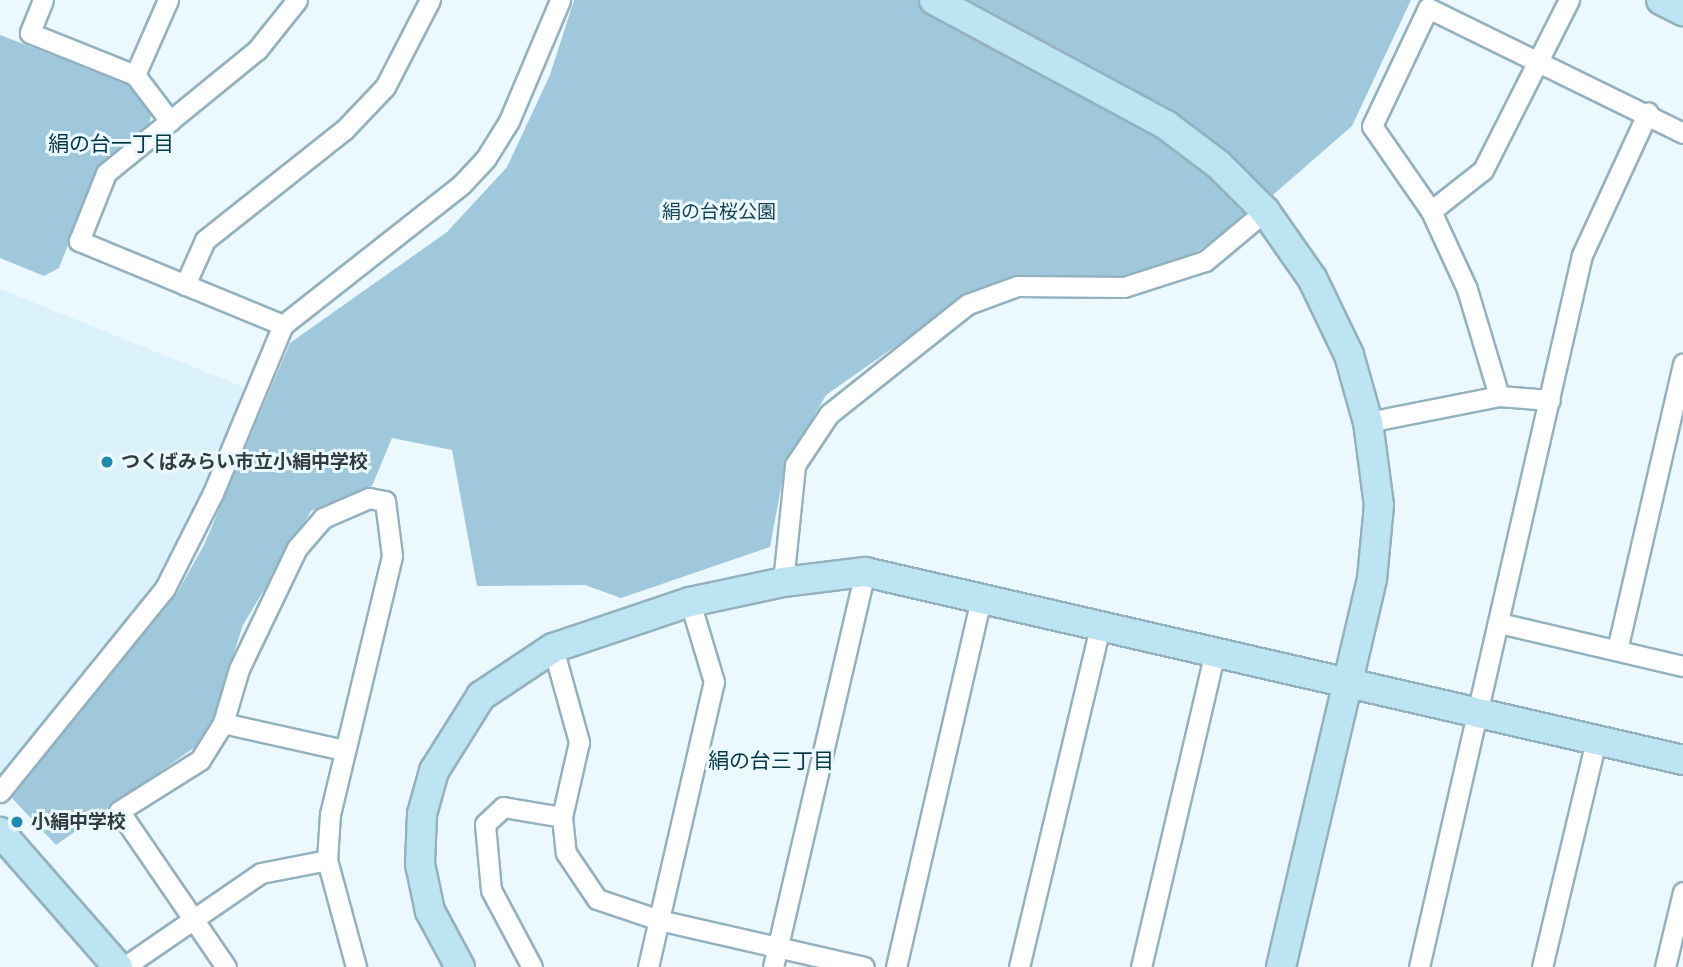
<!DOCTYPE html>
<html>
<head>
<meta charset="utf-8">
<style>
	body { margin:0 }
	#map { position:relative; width:1683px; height:967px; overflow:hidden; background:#ebf8fd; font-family:Roboto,"Noto Sans JP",sans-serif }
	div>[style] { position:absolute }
	.built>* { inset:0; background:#dbf2fd }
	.green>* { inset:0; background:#a0c8dc }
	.roads { filter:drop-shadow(2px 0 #94b1bf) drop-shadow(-2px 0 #94b1bf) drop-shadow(0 2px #94b1bf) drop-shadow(0 -2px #94b1bf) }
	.street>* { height:19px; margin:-9.5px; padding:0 9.5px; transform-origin:9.5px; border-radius:9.5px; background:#fff }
	.secondary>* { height:28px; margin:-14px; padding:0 14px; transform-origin:14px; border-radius:14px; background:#bde4f2 }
	.dots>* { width:19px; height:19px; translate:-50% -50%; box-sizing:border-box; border:4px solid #ebf8fd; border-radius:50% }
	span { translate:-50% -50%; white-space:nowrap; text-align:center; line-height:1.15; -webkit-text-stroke:6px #ebf8fd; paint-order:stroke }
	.park-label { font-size:19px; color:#174355 }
	.poi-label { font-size:19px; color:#2f3b41; font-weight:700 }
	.left { translate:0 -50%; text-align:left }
	.neighbourhood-label { font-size:21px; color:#03384a }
</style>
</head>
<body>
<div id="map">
	<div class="built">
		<div style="clip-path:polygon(0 289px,246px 388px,182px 536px,143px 602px,0 778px)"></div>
	</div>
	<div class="green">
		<div style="clip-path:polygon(574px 0,1411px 0,1352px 126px,1250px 215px,1186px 259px,1124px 279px,963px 299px,826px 395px,785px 466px,770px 547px,621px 598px,585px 585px,477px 586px,452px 450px,392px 438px,372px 486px,311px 511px,243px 625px,209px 731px,198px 745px,56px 845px,11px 797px,177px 593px,204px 545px,290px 343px,447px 232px,507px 167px,550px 75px)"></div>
		<div style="clip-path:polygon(0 35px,131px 85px,152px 112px,149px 124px,96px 173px,59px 268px,44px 276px,0 258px)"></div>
	</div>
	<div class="roads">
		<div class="street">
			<div style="left:43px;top:0;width:35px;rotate:112deg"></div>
			<div style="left:30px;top:33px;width:113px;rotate:21.8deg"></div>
			<div style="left:135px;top:75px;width:58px;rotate:52.7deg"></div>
			<div style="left:135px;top:75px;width:82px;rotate:-66.3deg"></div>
			<div style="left:1431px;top:211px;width:103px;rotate:-124.8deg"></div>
			<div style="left:1372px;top:126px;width:131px;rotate:-64.6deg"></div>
			<div style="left:1428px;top:8px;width:284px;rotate:26.1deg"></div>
			<div style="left:185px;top:285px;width:49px;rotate:-66deg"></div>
			<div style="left:205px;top:240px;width:177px;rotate:-38.4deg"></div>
			<div style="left:344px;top:130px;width:59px;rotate:-46.4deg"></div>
			<div style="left:385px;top:87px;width:98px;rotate:-62.7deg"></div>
			<div style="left:283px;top:325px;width:221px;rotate:-157.6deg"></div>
			<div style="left:79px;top:241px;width:73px;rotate:-68.3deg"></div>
			<div style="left:106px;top:173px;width:195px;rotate:-39.2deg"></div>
			<div style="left:257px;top:50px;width:64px;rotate:-51.3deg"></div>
			<div style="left:1499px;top:396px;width:112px;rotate:-106.7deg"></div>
			<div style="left:1467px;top:289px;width:86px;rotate:-114.8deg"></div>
			<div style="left:1431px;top:211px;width:66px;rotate:-38.3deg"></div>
			<div style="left:1483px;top:170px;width:191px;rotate:-63.2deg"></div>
			<div style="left:1368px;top:422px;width:134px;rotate:-11.2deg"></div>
			<div style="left:1499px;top:396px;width:51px;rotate:4.5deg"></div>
			<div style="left:783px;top:582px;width:118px;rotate:-84.1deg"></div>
			<div style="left:795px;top:465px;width:61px;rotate:-56.3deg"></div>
			<div style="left:829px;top:414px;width:177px;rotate:-38.4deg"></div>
			<div style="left:968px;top:304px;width:52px;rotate:-20.2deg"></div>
			<div style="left:1017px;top:286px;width:107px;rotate:0.5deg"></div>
			<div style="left:1124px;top:287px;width:85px;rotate:-17.8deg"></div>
			<div style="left:1205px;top:261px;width:78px;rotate:-39.8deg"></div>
			<div style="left:1499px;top:623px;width:189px;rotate:13.2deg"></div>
			<div style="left:553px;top:648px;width:98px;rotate:74.5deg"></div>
			<div style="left:579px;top:742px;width:77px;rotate:102.8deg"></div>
			<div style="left:562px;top:817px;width:36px;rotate:84deg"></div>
			<div style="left:566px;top:853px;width:55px;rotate:56deg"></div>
			<div style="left:597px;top:899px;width:65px;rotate:18.7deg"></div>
			<div style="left:659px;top:920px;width:210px;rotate:12.9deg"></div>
			<div style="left:1617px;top:650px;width:294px;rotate:-77deg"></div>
			<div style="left:223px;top:723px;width:124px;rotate:12.6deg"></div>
			<div style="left:0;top:792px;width:262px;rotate:-51deg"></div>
			<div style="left:165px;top:588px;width:106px;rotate:-63.2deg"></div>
			<div style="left:213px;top:493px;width:182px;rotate:-67.4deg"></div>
			<div style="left:283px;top:325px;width:226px;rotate:-38.2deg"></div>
			<div style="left:461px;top:185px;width:37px;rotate:-47deg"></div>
			<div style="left:486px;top:158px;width:44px;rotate:-58.1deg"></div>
			<div style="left:509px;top:121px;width:131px;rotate:-67.1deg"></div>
			<div style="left:124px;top:967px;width:166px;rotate:-34.5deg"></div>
			<div style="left:261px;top:873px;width:67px;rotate:-11.1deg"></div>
			<div style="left:226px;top:967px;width:189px;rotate:-124.4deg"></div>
			<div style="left:119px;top:811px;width:96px;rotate:-32.2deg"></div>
			<div style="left:200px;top:760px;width:44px;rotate:-58.1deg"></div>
			<div style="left:223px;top:723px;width:56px;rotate:-73.5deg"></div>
			<div style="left:239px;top:669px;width:134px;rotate:-64.4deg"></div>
			<div style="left:297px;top:548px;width:40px;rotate:-49deg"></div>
			<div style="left:323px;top:518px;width:50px;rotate:-23.5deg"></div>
			<div style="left:369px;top:498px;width:16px;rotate:11deg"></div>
			<div style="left:385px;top:501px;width:55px;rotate:82.7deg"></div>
			<div style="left:392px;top:556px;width:265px;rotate:103.5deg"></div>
			<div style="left:330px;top:814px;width:46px;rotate:93.7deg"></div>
			<div style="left:327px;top:860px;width:111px;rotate:74.8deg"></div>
			<div style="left:532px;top:967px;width:87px;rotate:-118deg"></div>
			<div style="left:491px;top:890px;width:66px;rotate:-95.2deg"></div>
			<div style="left:485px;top:824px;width:25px;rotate:-43deg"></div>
			<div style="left:503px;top:807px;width:60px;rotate:9.6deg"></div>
			<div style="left:648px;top:967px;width:293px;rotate:-77deg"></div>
			<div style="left:714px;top:682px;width:84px;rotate:-106.7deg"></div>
			<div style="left:773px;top:967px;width:406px;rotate:-76.9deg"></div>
			<div style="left:896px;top:967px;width:378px;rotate:-77deg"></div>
			<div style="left:1019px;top:967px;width:353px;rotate:-76.6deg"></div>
			<div style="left:1141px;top:967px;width:324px;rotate:-76.8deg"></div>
			<div style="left:1419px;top:967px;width:730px;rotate:-77.11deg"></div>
			<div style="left:1582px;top:255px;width:157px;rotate:-65.2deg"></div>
			<div style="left:1542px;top:967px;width:233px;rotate:-76.6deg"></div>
			<div style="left:1665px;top:967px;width:77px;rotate:-76.5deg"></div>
		</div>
		<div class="secondary">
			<div style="left:934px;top:0;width:264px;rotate:28.3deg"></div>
			<div style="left:1166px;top:125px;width:66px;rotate:37deg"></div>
			<div style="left:1219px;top:165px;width:65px;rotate:45deg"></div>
			<div style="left:1265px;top:211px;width:82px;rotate:55deg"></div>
			<div style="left:1312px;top:278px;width:85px;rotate:64.3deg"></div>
			<div style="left:1349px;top:355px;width:70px;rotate:74.2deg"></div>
			<div style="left:1368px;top:422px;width:84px;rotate:82.5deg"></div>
			<div style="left:1379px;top:505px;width:74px;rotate:95.4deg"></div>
			<div style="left:1372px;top:579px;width:399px;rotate:103.2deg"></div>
			<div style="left:1661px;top:0;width:25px;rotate:27deg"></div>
			<div style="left:0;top:832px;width:179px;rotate:48.8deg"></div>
			<div style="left:460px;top:967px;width:64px;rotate:-118.2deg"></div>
			<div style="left:430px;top:911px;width:48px;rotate:-102deg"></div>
			<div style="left:420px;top:864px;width:50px;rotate:-87.7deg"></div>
			<div style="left:422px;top:814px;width:45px;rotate:-74.4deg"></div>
			<div style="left:434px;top:771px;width:89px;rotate:-57.9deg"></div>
			<div style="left:481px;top:696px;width:87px;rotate:-33.7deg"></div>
			<div style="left:553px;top:648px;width:145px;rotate:-18.6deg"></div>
			<div style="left:690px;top:602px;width:95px;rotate:-12.1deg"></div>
			<div style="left:783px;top:582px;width:83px;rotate:-7deg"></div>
			<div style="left:865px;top:572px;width:839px;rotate:12.94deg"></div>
		</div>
	</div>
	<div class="dots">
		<div style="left:107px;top:462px;background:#1d8ab0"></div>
		<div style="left:17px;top:822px;background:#1d8ab0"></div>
	</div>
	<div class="park-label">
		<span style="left:719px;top:212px">絹の台桜公園</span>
	</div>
	<div class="poi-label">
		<span class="left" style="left:121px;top:462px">つくばみらい市立小絹中学校</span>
		<span class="left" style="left:31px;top:822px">小絹中学校</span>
	</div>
	<div class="neighbourhood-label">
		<span style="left:111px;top:144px">絹の台一丁目</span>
		<span style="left:771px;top:761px">絹の台三丁目</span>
	</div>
</div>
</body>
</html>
